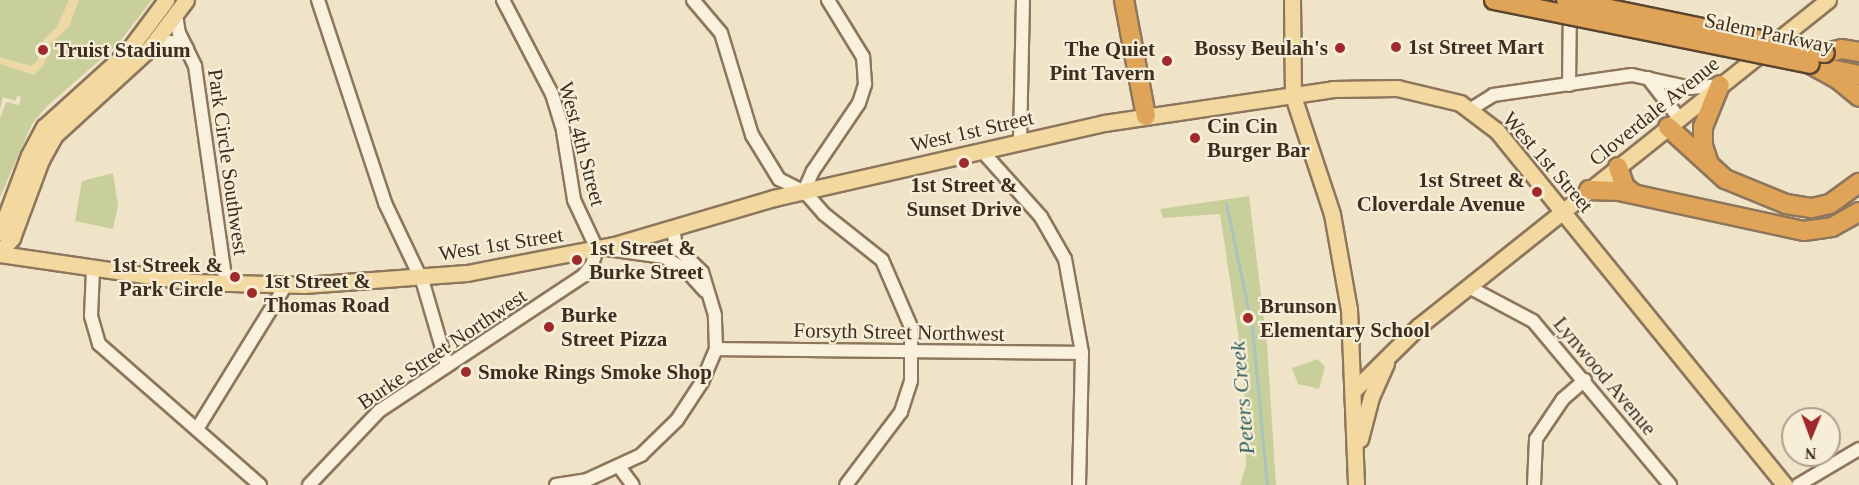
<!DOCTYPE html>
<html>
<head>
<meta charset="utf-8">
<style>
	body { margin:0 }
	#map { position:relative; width:1859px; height:485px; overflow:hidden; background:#f0e4c8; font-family:Georgia,serif }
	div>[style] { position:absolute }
	.green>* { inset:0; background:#c9cf9b }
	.sand>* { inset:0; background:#ecd9a5 }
	.stream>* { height:3px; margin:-1.5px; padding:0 1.5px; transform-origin:1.5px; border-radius:1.5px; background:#a9c4bc }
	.roads { filter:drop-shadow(2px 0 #8d765c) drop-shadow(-2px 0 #8d765c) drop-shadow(0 2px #8d765c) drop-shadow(0 -2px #8d765c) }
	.minor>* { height:12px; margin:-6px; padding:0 6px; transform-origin:6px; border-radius:6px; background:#faf1dc }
	.major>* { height:15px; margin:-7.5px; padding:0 7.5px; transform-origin:7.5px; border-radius:7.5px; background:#f3d9a0 }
	.highway>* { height:18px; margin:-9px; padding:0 9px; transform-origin:9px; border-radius:9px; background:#e0a458 }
	.bridges { filter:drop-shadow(2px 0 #5b4430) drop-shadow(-2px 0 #5b4430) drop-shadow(0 2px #5b4430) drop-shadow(0 -2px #5b4430) }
	.highway-bridge>* { height:18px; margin:-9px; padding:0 9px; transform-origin:9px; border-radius:9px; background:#e0a458 }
	.dots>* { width:16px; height:16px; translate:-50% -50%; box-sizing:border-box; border:3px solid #f7eed8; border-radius:50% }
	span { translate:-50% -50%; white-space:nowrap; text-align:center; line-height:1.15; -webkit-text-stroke:4.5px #f7eed8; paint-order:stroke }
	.street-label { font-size:21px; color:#3d2e20 }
	.poi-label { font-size:21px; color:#3d2e20; font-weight:700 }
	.left { translate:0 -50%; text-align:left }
	.right { translate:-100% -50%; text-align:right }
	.water-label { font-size:22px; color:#2f5d5a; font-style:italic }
	.north { position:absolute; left:1781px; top:407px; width:60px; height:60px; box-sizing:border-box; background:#f7eed8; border:2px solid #ada18e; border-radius:50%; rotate:181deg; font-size:16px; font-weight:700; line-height:24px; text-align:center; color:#3d2e20 }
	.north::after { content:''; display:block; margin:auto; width:21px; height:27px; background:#9e2a2b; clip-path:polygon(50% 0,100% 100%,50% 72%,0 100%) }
</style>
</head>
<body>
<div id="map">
	<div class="green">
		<div style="clip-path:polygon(0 0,152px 0,117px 45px,46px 107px,32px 124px,0 197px,0 118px,6px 102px,19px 105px,21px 97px,17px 96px,16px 101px,3px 97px,0 109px)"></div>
		<div style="clip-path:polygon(113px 173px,118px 206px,113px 229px,75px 221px,82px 181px)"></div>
		<div style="clip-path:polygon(1249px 196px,1267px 344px,1276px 485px,1240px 485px,1246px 465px,1244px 374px,1220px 214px,1163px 218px,1160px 209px)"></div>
		<div style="clip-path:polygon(1318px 359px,1325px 367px,1319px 389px,1298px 384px,1292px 368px)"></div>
	</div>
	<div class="sand">
		<div style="clip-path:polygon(69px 0,79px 0,69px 27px,51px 43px,44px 65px,34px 75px,0 64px,0 57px,31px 66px,37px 61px,44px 39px,57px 27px)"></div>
	</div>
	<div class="stream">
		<div style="left:1226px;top:203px;width:127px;rotate:78.2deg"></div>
		<div style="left:1252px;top:327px;width:159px;rotate:84.6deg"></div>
	</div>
	<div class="roads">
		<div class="minor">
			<div style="left:318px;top:0;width:214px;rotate:71.7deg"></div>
			<div style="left:385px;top:203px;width:89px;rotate:64.6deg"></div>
			<div style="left:423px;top:283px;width:85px;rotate:73.7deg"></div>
			<div style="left:503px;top:0;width:106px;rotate:62.5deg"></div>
			<div style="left:552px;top:94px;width:39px;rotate:73deg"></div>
			<div style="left:563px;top:131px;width:70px;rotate:80.9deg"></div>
			<div style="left:574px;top:200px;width:54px;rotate:64.9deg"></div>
			<div style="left:693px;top:0;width:43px;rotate:49.7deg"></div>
			<div style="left:721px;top:33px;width:107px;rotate:73.1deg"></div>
			<div style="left:752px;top:135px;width:52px;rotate:58.5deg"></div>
			<div style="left:779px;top:179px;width:27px;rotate:27deg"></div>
			<div style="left:176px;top:15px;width:18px;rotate:81deg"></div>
			<div style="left:179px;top:33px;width:37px;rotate:64deg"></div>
			<div style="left:195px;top:66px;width:219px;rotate:81.9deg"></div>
			<div style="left:155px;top:43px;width:17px;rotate:-3deg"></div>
			<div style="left:172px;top:42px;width:16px;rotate:22deg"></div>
			<div style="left:1648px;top:78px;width:51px;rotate:52.2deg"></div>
			<div style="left:1569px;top:85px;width:77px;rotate:-89.3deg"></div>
			<div style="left:1471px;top:109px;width:26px;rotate:-32deg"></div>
			<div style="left:1493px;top:95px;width:140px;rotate:-8.2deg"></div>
			<div style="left:1632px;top:75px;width:60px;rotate:12.4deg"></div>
			<div style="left:1691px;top:88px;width:29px;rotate:-6deg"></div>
			<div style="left:1020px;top:142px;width:142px;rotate:-88.8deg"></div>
			<div style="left:982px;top:151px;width:89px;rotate:48.2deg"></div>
			<div style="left:1041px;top:217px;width:48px;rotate:60.3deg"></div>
			<div style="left:1065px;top:259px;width:96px;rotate:79.7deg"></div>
			<div style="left:1082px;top:353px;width:132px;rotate:91.3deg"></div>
			<div style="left:804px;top:191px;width:30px;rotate:49deg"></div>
			<div style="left:824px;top:214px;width:74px;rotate:38.4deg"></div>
			<div style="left:882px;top:260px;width:73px;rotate:66.6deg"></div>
			<div style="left:911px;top:327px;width:54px;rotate:90deg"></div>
			<div style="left:911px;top:381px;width:33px;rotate:108deg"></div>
			<div style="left:901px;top:412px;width:91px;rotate:127deg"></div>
			<div style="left:804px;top:191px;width:22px;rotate:-66deg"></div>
			<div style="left:813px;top:171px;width:82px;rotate:-55.9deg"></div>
			<div style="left:859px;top:103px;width:20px;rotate:-72deg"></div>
			<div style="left:865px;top:84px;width:27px;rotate:-94deg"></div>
			<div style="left:863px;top:57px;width:67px;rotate:-121.6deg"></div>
			<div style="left:607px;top:249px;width:58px;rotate:8deg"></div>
			<div style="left:664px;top:257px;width:26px;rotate:31deg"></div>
			<div style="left:686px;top:270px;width:28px;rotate:48deg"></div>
			<div style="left:93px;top:270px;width:46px;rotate:92.5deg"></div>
			<div style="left:91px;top:316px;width:29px;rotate:74deg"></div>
			<div style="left:99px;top:344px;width:214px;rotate:41.2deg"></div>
			<div style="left:1469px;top:287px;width:72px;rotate:28deg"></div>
			<div style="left:1533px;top:321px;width:214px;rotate:50.1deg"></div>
			<div style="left:716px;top:349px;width:366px;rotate:0.6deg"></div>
			<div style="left:197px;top:429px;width:169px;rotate:-58.3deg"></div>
			<div style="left:620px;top:468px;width:21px;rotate:53deg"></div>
			<div style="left:309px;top:485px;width:102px;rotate:-46.6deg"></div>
			<div style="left:379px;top:411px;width:245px;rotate:-33.5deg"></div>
			<div style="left:583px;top:276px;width:14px;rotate:-51deg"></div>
			<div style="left:592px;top:265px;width:17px;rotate:-73deg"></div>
			<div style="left:556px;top:485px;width:31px;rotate:-9deg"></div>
			<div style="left:587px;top:480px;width:60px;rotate:-24.8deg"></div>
			<div style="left:641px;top:455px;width:50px;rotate:-44.2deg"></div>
			<div style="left:677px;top:420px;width:45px;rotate:-56.7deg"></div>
			<div style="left:702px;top:382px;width:36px;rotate:-67deg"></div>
			<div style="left:716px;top:349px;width:34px;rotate:-92deg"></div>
			<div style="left:715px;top:315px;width:45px;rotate:-106.8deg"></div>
			<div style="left:702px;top:272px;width:36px;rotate:-136deg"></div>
			<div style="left:676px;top:247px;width:19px;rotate:-99deg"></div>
			<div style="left:1534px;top:485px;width:46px;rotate:-87.5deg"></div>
			<div style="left:1536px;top:439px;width:48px;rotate:-56deg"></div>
			<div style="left:1563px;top:399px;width:29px;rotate:-41deg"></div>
			<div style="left:1798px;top:485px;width:71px;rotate:-30.5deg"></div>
		</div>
		<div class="major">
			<div style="left:1292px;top:0;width:96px;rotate:89.4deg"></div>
			<div style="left:1293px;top:96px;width:124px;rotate:71.7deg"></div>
			<div style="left:1332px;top:214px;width:97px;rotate:79.9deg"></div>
			<div style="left:1349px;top:309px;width:176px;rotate:87.7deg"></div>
			<div style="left:0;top:232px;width:82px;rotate:-69.4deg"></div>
			<div style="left:29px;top:155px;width:32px;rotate:-62deg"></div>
			<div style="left:44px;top:127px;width:113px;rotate:-42.1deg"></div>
			<div style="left:128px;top:51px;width:64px;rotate:-53.3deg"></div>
			<div style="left:0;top:251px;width:18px;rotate:-47deg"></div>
			<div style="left:12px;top:238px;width:83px;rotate:-69.6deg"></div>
			<div style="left:41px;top:160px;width:29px;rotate:-61deg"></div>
			<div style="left:55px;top:135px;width:127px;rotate:-42.5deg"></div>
			<div style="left:149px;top:49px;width:61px;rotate:-52.9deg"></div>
			<div style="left:0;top:254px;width:195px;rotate:8.3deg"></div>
			<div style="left:193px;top:282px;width:111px;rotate:1.5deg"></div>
			<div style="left:304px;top:285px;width:163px;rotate:-4.2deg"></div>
			<div style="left:467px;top:273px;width:150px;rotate:-10.8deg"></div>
			<div style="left:614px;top:245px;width:167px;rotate:-16.4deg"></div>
			<div style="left:774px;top:198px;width:338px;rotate:-12.8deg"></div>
			<div style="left:1104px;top:123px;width:232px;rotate:-8.4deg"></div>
			<div style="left:1333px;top:89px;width:64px;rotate:-0.9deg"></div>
			<div style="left:1397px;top:88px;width:65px;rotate:13.4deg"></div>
			<div style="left:1460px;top:103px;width:46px;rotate:37.1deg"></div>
			<div style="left:1497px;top:131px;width:456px;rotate:50.9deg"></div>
			<div style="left:1354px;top:390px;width:91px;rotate:-44.6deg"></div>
			<div style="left:1419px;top:326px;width:523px;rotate:-38.56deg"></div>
			<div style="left:1360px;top:439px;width:43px;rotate:-75.3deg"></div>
			<div style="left:1371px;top:397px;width:37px;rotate:-66deg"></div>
		</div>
		<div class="highway">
			<div style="left:1124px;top:0;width:118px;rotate:79.3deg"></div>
			<div style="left:1825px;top:53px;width:17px;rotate:-13deg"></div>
			<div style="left:1842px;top:49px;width:17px;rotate:10deg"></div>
			<div style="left:1810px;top:64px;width:33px;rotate:29deg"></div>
			<div style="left:1839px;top:80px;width:26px;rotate:40deg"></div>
			<div style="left:1826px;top:68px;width:34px;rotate:12deg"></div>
			<div style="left:1668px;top:127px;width:77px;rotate:42.4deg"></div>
			<div style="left:1725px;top:179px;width:66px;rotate:22.3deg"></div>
			<div style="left:1786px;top:204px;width:26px;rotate:9deg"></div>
			<div style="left:1812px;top:208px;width:18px;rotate:-13deg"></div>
			<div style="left:1830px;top:204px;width:36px;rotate:-36deg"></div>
			<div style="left:1709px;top:164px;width:19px;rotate:-108deg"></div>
			<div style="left:1703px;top:146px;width:19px;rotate:-90deg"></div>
			<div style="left:1703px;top:127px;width:45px;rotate:-68deg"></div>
			<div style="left:1618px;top:167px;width:21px;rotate:71deg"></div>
			<div style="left:1625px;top:187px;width:11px;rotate:38deg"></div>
			<div style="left:1589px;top:190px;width:30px;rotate:2deg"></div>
			<div style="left:1619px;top:191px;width:189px;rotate:12.2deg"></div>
			<div style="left:1804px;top:231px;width:28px;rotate:-8deg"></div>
			<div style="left:1832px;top:227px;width:31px;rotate:-29deg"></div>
		</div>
	</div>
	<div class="bridges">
		<div class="highway-bridge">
			<div style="left:1494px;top:0;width:322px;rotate:11.4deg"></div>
			<div style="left:1566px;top:0;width:264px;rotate:11.6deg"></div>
		</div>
	</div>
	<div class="dots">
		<div style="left:1396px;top:47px;background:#9e2a2b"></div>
		<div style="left:1340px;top:48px;background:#9e2a2b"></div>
		<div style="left:43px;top:50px;background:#9e2a2b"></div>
		<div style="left:1167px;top:61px;background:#9e2a2b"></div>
		<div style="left:1195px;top:138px;background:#9e2a2b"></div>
		<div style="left:964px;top:163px;background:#9e2a2b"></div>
		<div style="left:1537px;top:192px;background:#9e2a2b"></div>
		<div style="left:577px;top:260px;background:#9e2a2b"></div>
		<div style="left:235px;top:277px;background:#9e2a2b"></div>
		<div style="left:252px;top:293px;background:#9e2a2b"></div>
		<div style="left:1248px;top:318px;background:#9e2a2b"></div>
		<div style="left:549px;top:327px;background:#9e2a2b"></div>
		<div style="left:466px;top:372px;background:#9e2a2b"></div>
	</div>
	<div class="street-label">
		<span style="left:1769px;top:33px;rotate:12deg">Salem Parkway</span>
		<span style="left:1654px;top:111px;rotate:-39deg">Cloverdale Avenue</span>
		<span style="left:972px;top:131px;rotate:-13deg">West 1st Street</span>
		<span style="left:582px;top:144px;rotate:75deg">West 4th Street</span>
		<span style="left:228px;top:162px;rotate:82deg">Park Circle Southwest</span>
		<span style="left:1548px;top:162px;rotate:49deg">West 1st Street</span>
		<span style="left:501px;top:244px;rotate:-9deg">West 1st Street</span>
		<span style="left:899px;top:332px;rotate:1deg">Forsyth Street Northwest</span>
		<span style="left:442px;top:349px;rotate:-34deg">Burke Street Northwest</span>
		<span style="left:1605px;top:376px;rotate:50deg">Lynwood Avenue</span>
	</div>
	<div class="poi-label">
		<span class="left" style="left:1408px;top:47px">1st Street Mart</span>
		<span class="right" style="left:1328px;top:48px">Bossy Beulah's</span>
		<span class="right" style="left:1155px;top:61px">The Quiet<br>Pint Tavern</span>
		<span class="left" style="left:55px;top:50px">Truist Stadium</span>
		<span class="left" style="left:1207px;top:138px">Cin Cin<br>Burger Bar</span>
		<span class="right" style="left:1525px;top:192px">1st Street &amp;<br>Cloverdale Avenue</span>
		<span style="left:964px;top:197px">1st Street &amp;<br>Sunset Drive</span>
		<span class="left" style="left:589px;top:260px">1st Street &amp;<br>Burke Street</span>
		<span class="right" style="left:223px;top:277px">1st Streek &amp;<br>Park Circle</span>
		<span class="left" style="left:264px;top:293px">1st Street &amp;<br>Thomas Road</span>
		<span class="left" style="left:1260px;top:318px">Brunson<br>Elementary School</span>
		<span class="left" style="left:561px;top:327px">Burke<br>Street Pizza</span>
		<span class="left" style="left:478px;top:372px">Smoke Rings Smoke Shop</span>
	</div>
	<div class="water-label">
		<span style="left:1242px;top:398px;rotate:-95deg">Peters Creek</span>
	</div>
	<div class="north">N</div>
</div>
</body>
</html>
